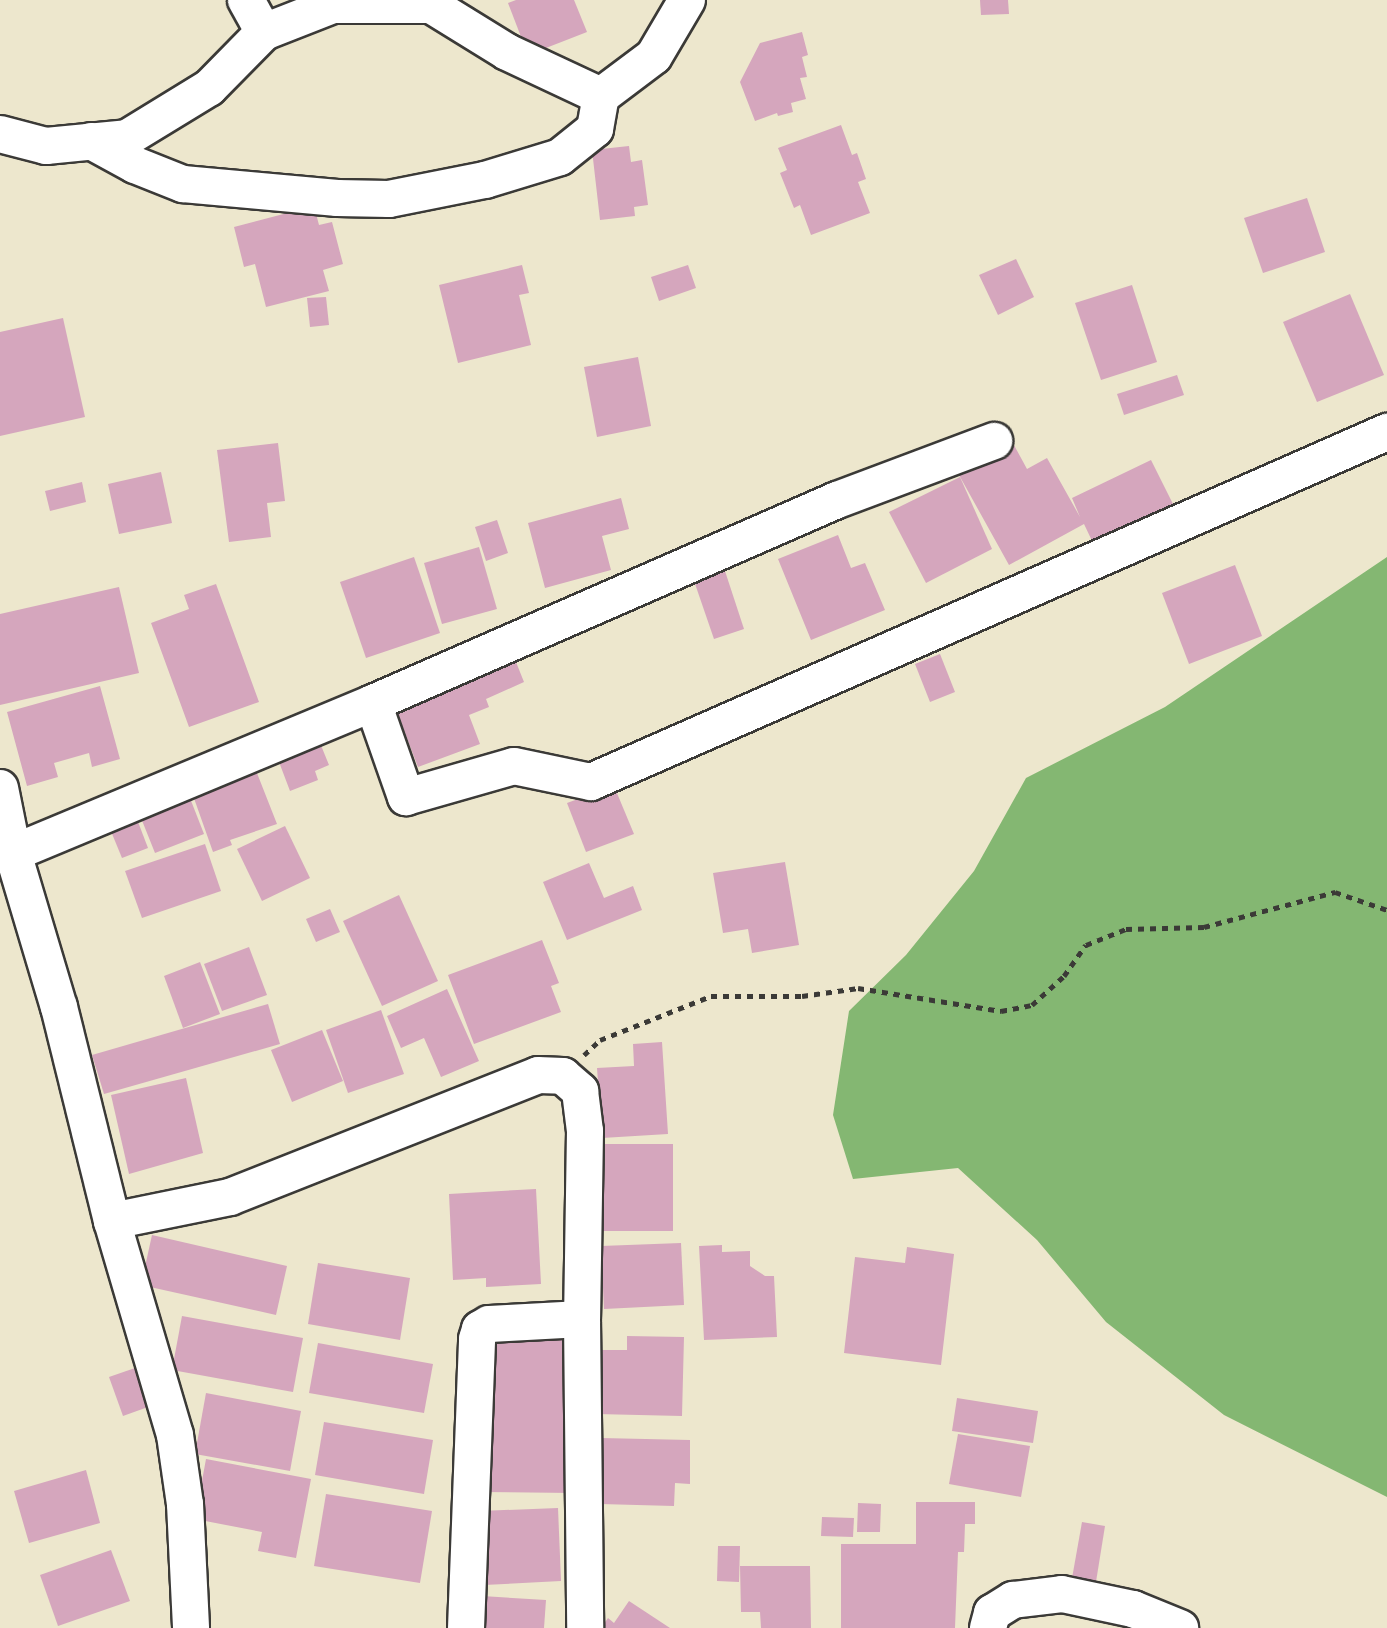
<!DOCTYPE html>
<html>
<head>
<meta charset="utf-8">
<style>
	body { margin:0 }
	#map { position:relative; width:1387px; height:1628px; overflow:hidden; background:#ede7cd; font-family:Sriracha,sans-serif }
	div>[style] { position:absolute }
	.forest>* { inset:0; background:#84b772 }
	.building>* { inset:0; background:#d5a6bd }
	.path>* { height:5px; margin-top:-2.5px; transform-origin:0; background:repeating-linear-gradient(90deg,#3b3a37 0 6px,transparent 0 12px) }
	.roads { filter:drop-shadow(2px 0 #3b3a37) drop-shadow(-2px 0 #3b3a37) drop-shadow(0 2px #3b3a37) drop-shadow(0 -2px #3b3a37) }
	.minor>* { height:36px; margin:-18px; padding:0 18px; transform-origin:18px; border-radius:18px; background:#fff }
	span { translate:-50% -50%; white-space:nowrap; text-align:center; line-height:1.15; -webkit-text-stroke:8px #f6f6f2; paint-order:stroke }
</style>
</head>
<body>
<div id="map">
	<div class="forest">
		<div style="clip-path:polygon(1387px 557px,1387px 1497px,1224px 1415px,1106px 1322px,1037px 1240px,958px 1168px,853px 1179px,833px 1115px,849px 1011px,906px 955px,974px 871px,1026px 778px,1165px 707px)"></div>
	</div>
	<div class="building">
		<div style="clip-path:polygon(516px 0,574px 0,587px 32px,528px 55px,508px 3px)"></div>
		<div style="clip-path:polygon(980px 0,1008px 0,1009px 14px,981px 15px)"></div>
		<div style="clip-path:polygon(802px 32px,808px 55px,802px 57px,807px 77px,800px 78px,806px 99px,791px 103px,793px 112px,778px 116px,777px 113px,755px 121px,740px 82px,760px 43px)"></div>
		<div style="clip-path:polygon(841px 125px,852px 155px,857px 153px,866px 179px,858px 182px,870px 213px,811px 235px,800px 205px,794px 208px,780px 173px,787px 170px,778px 148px)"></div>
		<div style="clip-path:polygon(629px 146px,631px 162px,642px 160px,648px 205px,634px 207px,635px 216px,600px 220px,592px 150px)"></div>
		<div style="clip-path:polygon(1307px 198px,1325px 252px,1263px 273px,1244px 218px)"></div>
		<div style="clip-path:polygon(314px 206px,319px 225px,332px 222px,343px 264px,323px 270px,329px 291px,266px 307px,255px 264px,244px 267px,234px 227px)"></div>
		<div style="clip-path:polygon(1016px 259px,1034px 297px,998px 315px,979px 275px)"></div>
		<div style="clip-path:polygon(522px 265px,529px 293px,519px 295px,531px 345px,458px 363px,439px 285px)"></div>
		<div style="clip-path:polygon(688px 265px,696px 288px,659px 301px,651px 277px)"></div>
		<div style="clip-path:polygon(1132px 285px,1157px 362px,1101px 380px,1075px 303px)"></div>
		<div style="clip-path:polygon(1350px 294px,1384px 375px,1317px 402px,1283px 322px)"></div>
		<div style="clip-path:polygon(326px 297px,329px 325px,310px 327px,307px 298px)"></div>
		<div style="clip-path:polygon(63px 318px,85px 417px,0 436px,0 332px)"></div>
		<div style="clip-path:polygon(638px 357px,651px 426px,597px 437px,584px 367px)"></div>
		<div style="clip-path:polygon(1177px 375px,1184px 395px,1124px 415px,1117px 394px)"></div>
		<div style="clip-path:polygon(1009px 436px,1027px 469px,1047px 458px,1080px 517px,1072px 498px,1151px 460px,1174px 506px,1094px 545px,1084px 524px,1009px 565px,954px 466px)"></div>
		<div style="clip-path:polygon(278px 443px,285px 501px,267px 503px,271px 537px,229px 542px,217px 450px)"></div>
		<div style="clip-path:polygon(161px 472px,172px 523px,119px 534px,108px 484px)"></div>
		<div style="clip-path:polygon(960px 477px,992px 549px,926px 583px,889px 512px)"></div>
		<div style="clip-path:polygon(82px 482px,86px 502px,50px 511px,45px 491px)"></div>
		<div style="clip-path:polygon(621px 498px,629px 529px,602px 536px,611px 570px,545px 588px,528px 523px)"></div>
		<div style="clip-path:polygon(497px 520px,508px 553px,486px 561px,475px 527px)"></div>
		<div style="clip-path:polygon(838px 535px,851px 568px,865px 563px,885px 610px,811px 640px,778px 559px)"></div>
		<div style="clip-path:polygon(479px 547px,497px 609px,442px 624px,424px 563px)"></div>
		<div style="clip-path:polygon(414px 557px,440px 633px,366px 658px,340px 582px)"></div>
		<div style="clip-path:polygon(1235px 565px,1262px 636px,1189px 664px,1162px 593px)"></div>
		<div style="clip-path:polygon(724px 568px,744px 629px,714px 639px,693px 578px)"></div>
		<div style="clip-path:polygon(216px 584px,259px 702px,189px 727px,151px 623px,189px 609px,184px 595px)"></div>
		<div style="clip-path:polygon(119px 587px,139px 673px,0 705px,0 614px)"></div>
		<div style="clip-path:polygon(940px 654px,955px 692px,930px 702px,915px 664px)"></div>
		<div style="clip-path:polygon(514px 657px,524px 682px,486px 699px,489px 707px,469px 715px,480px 744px,418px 767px,393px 702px)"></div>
		<div style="clip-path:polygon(100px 686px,120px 759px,92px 767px,89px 753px,54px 763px,58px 777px,27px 786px,7px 712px)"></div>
		<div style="clip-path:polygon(318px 738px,329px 765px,315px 771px,318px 780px,290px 791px,276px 754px)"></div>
		<div style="clip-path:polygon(253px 763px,277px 824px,230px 840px,232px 845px,213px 852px,190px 787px)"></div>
		<div style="clip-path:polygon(614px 786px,634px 834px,586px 852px,567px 803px)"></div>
		<div style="clip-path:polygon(188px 793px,204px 834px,155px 853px,139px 813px)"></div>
		<div style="clip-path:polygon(135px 814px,148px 848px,122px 858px,108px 824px)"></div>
		<div style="clip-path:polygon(285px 826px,310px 878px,262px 901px,237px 849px)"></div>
		<div style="clip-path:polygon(205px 844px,221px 891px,142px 918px,125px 871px)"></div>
		<div style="clip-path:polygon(785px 862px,799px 945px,752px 953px,748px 929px,723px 933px,713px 873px)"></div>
		<div style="clip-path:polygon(589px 863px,604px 898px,633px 886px,642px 910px,567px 940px,543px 882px)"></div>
		<div style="clip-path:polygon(399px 895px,438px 981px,382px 1006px,343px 921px)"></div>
		<div style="clip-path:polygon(330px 909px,340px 932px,316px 942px,306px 919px)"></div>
		<div style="clip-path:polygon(542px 940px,559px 983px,551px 986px,561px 1012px,474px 1044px,448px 975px)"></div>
		<div style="clip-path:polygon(249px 947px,267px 995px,222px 1011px,204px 964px)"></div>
		<div style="clip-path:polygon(200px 962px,220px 1014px,183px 1028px,164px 976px)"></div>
		<div style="clip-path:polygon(447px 989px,479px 1061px,441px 1077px,424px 1038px,401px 1048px,387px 1016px)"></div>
		<div style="clip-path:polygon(268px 1004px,280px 1044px,104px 1094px,92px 1055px)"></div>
		<div style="clip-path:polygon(381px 1010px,404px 1074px,348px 1093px,326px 1030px)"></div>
		<div style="clip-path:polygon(322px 1030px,343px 1081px,292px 1102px,271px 1050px)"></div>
		<div style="clip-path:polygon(662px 1042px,668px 1134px,602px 1138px,597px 1068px,634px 1066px,633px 1044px)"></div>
		<div style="clip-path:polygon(186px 1078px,203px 1153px,129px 1174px,111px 1095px)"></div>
		<div style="clip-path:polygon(597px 1144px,673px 1144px,673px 1231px,597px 1231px)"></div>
		<div style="clip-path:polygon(536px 1189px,541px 1284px,486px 1287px,486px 1278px,453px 1280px,449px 1194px)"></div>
		<div style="clip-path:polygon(152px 1235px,287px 1266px,276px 1315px,141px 1285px)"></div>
		<div style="clip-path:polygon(681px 1243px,684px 1305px,604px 1309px,601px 1246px)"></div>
		<div style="clip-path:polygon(722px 1245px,722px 1252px,750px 1251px,750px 1266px,765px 1276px,774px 1276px,777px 1337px,704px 1340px,699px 1246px)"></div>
		<div style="clip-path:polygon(907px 1247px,954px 1254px,941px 1365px,844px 1353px,855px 1257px,905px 1263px)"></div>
		<div style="clip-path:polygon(318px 1263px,410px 1278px,400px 1340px,308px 1324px)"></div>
		<div style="clip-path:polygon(182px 1316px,303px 1338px,293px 1392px,172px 1370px)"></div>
		<div style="clip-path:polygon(482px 1336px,574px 1336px,573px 1493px,481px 1492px)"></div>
		<div style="clip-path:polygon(627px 1336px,684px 1337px,682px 1416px,596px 1414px,597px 1350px,627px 1350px)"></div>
		<div style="clip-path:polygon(318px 1343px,433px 1364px,424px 1413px,309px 1393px)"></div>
		<div style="clip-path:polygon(135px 1368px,148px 1407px,123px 1416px,109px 1377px)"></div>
		<div style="clip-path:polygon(206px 1393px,301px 1411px,290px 1471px,195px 1454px)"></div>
		<div style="clip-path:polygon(957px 1398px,1038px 1411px,1033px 1443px,952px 1431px)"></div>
		<div style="clip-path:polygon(324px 1422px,433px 1440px,424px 1494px,315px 1475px)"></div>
		<div style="clip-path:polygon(958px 1434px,1030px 1446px,1021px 1497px,949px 1484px)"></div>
		<div style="clip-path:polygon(601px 1438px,690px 1440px,690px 1484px,675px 1483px,674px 1506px,600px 1504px)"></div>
		<div style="clip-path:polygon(206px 1459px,311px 1479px,296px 1558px,258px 1551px,262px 1532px,195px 1519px)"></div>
		<div style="clip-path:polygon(86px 1470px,100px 1523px,29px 1543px,14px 1491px)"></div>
		<div style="clip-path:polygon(326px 1494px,432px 1511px,420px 1583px,314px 1566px)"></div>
		<div style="clip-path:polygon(916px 1502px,975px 1502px,975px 1524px,965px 1524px,964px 1552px,958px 1552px,955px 1628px,841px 1628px,841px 1544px,916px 1544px)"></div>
		<div style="clip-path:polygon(858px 1503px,881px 1504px,880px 1532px,857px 1532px)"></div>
		<div style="clip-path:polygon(558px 1508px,561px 1581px,484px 1585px,480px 1511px)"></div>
		<div style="clip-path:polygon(822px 1517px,854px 1518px,853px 1537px,821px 1536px)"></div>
		<div style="clip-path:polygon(1082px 1522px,1105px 1526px,1095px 1588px,1071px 1584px)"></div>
		<div style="clip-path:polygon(718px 1546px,740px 1546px,739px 1582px,717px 1581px)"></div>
		<div style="clip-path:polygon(111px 1550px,130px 1601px,58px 1626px,40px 1575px)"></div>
		<div style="clip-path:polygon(740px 1566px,810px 1566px,811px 1628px,761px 1628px,760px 1612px,741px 1612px)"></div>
		<div style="clip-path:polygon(482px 1596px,546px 1600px,544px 1628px,480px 1628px)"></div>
		<div style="clip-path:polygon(629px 1601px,670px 1628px,601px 1628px,608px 1618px,614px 1623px)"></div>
	</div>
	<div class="path">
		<div style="left:584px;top:1055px;width:22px;rotate:-43deg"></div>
		<div style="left:600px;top:1040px;width:119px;rotate:-21.6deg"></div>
		<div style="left:711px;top:996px;width:91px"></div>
		<div style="left:802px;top:996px;width:57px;rotate:-8.1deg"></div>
		<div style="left:858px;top:988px;width:145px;rotate:9.1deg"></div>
		<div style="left:1001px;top:1011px;width:32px;rotate:-11deg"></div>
		<div style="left:1032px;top:1005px;width:43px;rotate:-42.2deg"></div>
		<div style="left:1064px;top:976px;width:38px;rotate:-55deg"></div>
		<div style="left:1086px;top:945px;width:43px;rotate:-21.8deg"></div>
		<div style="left:1126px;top:929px;width:78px;rotate:-1.5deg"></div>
		<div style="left:1204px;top:927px;width:136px;rotate:-15deg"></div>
		<div style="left:1335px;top:892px;width:55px;rotate:19.1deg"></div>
	</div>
	<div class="roads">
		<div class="minor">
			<div style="left:246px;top:0;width:37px;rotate:61deg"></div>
			<div style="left:0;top:134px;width:48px;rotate:14.6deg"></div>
			<div style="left:46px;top:146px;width:81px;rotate:-5.6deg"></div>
			<div style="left:127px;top:138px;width:96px;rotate:-31.4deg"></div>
			<div style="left:209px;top:88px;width:78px;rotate:-45.5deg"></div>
			<div style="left:264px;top:32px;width:74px;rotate:-21.4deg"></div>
			<div style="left:333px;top:5px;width:98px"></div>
			<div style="left:431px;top:5px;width:89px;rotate:31.7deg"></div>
			<div style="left:507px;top:52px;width:104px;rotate:25.1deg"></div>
			<div style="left:91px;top:141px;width:50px;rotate:28.6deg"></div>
			<div style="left:135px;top:165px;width:52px;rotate:21.6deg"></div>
			<div style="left:183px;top:184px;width:155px;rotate:5.2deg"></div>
			<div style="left:337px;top:198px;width:52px;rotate:1.1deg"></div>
			<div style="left:389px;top:199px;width:98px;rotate:-11.2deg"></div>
			<div style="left:485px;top:180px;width:78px;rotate:-17deg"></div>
			<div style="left:560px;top:157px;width:45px;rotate:-38.7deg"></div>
			<div style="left:595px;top:129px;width:34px;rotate:-80deg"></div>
			<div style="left:601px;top:96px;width:66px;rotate:-37deg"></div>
			<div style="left:654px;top:56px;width:65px;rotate:-59.5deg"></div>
			<div style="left:373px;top:703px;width:100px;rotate:70.7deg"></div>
			<div style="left:406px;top:797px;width:112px;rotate:-16deg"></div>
			<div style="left:514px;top:766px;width:79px;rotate:11.7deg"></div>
			<div style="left:591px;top:782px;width:870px;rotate:-23.74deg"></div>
			<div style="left:0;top:788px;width:66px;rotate:78.7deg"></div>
			<div style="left:13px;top:853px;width:161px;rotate:73.4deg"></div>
			<div style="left:59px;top:1007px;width:220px;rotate:76.1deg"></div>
			<div style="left:112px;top:1221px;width:223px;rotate:73.6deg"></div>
			<div style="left:175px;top:1435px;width:70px;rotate:81.8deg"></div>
			<div style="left:185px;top:1504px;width:124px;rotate:87.2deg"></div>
			<div style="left:13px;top:853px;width:390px;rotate:-22.6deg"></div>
			<div style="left:373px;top:703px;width:506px;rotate:-23.63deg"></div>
			<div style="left:837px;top:500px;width:168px;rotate:-20.6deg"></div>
			<div style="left:112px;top:1221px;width:120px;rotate:-11.5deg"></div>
			<div style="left:230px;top:1197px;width:331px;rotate:-21.6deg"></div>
			<div style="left:538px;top:1075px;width:25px;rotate:2deg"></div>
			<div style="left:563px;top:1076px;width:23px;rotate:41deg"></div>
			<div style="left:580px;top:1091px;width:40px;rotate:82.9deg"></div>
			<div style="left:585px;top:1131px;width:188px;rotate:90.9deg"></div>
			<div style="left:582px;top:1319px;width:309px;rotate:89.4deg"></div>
			<div style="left:466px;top:1628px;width:289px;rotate:-87.8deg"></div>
			<div style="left:477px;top:1339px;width:10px;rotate:-73deg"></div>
			<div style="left:480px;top:1329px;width:10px;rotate:-29deg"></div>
			<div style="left:489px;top:1324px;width:93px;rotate:-3.1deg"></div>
			<div style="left:988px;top:1628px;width:16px;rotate:-75deg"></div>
			<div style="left:992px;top:1613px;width:25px;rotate:-32deg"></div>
			<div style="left:1013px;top:1600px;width:49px;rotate:-7deg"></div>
			<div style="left:1062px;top:1594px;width:73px;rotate:11.9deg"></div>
			<div style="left:1133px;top:1609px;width:51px;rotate:22deg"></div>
		</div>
	</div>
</div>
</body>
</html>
